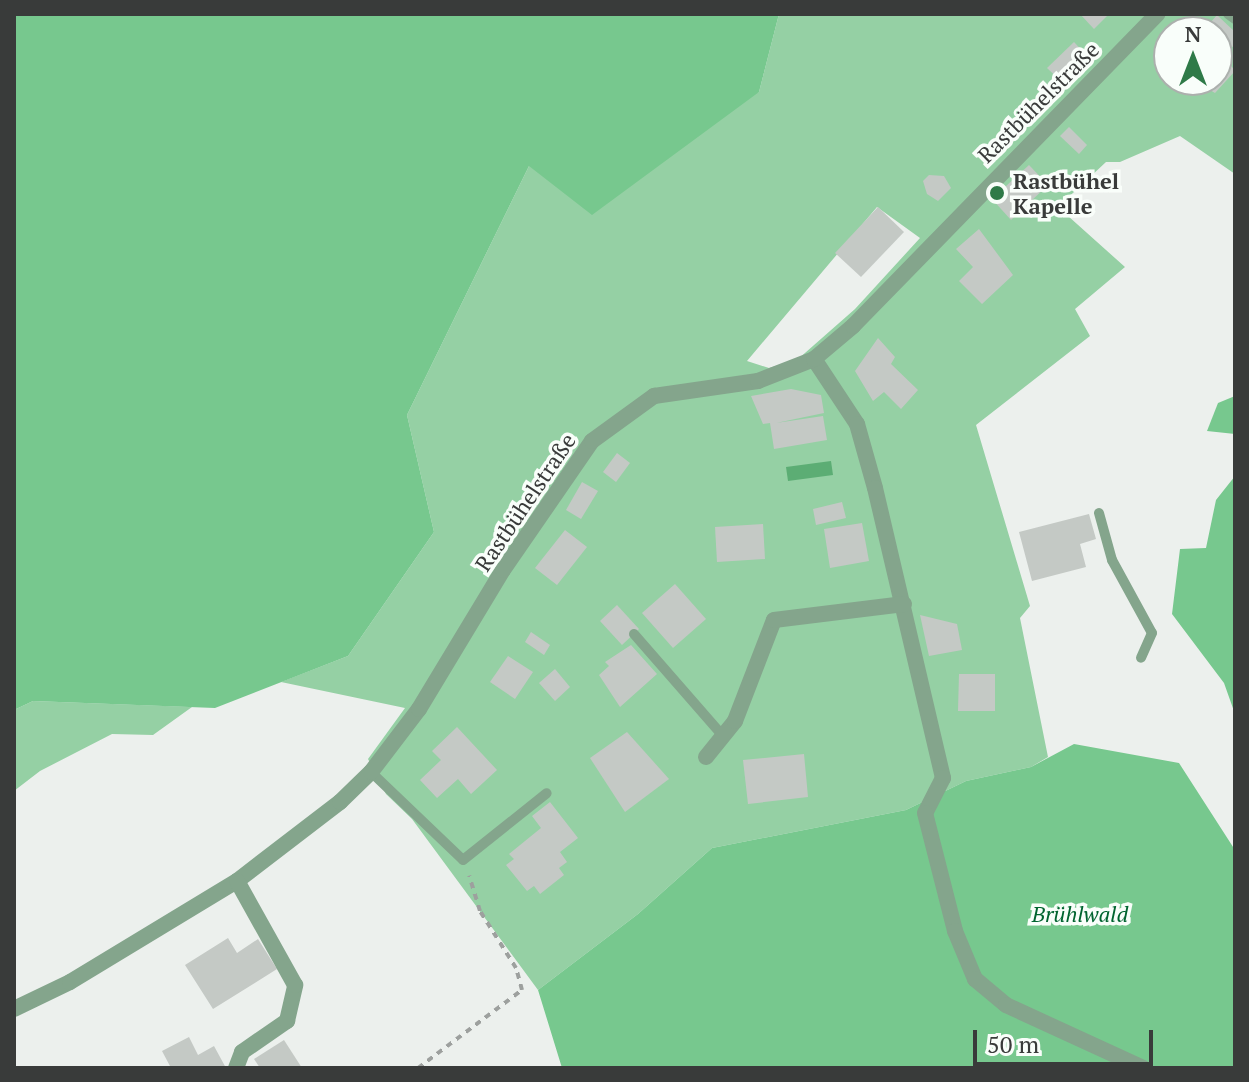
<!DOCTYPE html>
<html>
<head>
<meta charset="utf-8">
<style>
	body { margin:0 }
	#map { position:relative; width:1249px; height:1082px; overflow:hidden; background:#ecf0ed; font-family:"PT Serif",serif }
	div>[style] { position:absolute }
	.green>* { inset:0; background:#95d0a4 }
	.forest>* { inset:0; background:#77c88e }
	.water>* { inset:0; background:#5cad74 }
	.building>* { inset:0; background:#c4c9c5 }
	.path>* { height:4px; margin-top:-2px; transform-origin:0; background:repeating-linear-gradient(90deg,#9da09e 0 6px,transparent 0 12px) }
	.service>* { height:10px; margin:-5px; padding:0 5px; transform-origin:5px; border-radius:5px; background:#84a58c }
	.minor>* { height:16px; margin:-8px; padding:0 8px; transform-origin:8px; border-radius:8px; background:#84a58c }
	.dots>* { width:22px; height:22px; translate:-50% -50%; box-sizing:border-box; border:4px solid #f9fefa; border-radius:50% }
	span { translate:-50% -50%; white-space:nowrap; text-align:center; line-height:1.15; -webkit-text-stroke:7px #f9fefa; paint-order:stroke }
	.street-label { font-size:22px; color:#393b3a }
	.poi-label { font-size:22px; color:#393b3a; font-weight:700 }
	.left { translate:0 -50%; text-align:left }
	.park-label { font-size:22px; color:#00642f; font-style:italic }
	.frame { position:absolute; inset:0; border:16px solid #393b3a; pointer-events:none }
	.north { position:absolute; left:1153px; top:16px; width:80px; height:80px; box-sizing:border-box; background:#f9fefa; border:2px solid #acb0ad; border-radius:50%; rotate:0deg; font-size:22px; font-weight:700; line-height:32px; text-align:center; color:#393b3a }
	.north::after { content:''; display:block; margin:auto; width:28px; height:36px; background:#2f7a48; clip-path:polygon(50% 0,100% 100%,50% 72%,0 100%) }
	.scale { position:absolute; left:973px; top:1030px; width:180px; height:36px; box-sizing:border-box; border:4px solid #393b3a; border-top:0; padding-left:10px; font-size:24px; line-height:28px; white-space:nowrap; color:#393b3a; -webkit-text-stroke:6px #f9fefa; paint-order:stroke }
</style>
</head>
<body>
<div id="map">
	<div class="green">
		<div style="clip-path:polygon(evenodd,779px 14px,1235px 14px,1235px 174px,1180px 136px,1120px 162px,1106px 162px,1058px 207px,1125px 267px,1075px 309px,1090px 336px,976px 425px,1030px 606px,1020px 618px,1048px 757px,1031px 767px,966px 781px,906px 810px,712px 848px,638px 914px,538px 990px,412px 819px,386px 794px,368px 759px,405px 708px,281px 682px,348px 656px,434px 532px,407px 415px,529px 166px,759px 92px,779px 14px,1169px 32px,1217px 32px,1217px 80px,1169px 80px,1169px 32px,779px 14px,877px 207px,920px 238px,855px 309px,797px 360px,769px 368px,747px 361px,877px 207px)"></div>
		<div style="clip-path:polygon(33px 701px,192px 707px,153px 735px,112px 734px,40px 771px,14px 791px,14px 710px)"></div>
	</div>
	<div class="forest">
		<div style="clip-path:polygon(14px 14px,779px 14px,759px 92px,592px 215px,529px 166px,407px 415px,434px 532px,348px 656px,215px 708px,33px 701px,14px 710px)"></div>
		<div style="clip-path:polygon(1235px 396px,1235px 434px,1207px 431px,1218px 403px)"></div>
		<div style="clip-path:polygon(1235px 476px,1235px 714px,1224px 683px,1172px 614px,1180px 549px,1206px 548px,1216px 500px)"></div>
		<div style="clip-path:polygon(1074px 744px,1179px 763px,1235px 850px,1235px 1068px,562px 1068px,538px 990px,638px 914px,712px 848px,906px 810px,966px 781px,1031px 767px)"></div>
	</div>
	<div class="water">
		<div style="clip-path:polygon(831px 461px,833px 475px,788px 481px,786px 467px)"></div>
	</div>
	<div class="building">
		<div style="clip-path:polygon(1080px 14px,1109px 14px,1094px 29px)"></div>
		<div style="clip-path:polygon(1217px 15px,1235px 32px,1235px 44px,1224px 56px,1235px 71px,1215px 93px,1193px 80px,1217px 80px,1217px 32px,1202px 32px)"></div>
		<div style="clip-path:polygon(1074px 42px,1091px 60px,1065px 85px,1047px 68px)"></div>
		<div style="clip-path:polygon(1069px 127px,1087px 145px,1079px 154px,1060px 136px)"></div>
		<div style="clip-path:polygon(1029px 165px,1048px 185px,1011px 220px,992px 199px)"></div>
		<div style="clip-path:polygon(929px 175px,944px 176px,951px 188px,938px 201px,927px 194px,923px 181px)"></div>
		<div style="clip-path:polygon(878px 207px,904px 232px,861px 277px,835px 253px)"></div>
		<div style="clip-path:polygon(979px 229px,1013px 275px,982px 304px,959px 281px,973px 267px,956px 249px)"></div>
		<div style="clip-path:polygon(878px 338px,895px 357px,891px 364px,918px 390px,901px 409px,884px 392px,873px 401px,855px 371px)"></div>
		<div style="clip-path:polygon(791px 389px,821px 395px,824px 413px,776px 423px,823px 416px,827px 440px,774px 449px,770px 423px,763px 424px,751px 396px)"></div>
		<div style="clip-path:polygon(617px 453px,630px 463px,616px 482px,603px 472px)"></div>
		<div style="clip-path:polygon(582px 482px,598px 491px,581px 519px,566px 510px)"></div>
		<div style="clip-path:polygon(842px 502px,846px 518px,816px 525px,813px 509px)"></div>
		<div style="clip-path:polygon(1089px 514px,1096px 539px,1080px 544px,1086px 567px,1032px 581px,1019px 532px)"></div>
		<div style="clip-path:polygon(862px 523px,869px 561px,830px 568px,824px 529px)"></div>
		<div style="clip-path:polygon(763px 524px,765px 559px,717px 562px,715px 527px)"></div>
		<div style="clip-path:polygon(565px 530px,587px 547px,557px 585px,535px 568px)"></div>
		<div style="clip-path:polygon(675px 584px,706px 619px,673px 648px,642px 613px)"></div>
		<div style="clip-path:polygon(617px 605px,639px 629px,622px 645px,600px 621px)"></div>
		<div style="clip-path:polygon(920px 615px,957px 624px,962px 650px,929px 656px)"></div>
		<div style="clip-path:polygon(531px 632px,550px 645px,544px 655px,525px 642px)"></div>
		<div style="clip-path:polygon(631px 645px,657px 674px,620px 707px,599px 675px,609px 666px,605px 662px)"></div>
		<div style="clip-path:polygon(508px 656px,533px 672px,515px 699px,490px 682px)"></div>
		<div style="clip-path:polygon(555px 669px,570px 687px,555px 701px,539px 683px)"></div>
		<div style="clip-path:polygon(959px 674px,995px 674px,995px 711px,958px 711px)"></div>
		<div style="clip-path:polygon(457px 727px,497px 770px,471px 794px,458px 779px,437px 798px,420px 780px,441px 760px,432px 751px)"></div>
		<div style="clip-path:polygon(627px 732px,669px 779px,625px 812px,590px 758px)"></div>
		<div style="clip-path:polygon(804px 754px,808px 797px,748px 804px,743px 760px)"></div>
		<div style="clip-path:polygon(550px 802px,578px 838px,560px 852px,567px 862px,559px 868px,564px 875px,540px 894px,534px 886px,527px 891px,506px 865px,514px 859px,509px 854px,541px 828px,532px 816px)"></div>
		<div style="clip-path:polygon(228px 938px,237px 953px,258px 939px,277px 969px,213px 1009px,185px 965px)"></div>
		<div style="clip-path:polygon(189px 1037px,198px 1055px,214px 1046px,226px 1068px,171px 1068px,162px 1051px)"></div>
		<div style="clip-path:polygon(284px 1040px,302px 1068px,260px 1068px,254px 1059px)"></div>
	</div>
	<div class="path">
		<div style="left:418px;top:1068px;width:130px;rotate:-36.9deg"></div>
		<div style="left:522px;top:990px;width:23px;rotate:-105deg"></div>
		<div style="left:516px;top:968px;width:67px;rotate:-122.3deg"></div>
		<div style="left:480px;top:911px;width:37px;rotate:-107deg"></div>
	</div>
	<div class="service">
		<div style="left:1228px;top:14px;width:9px;rotate:36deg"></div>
		<div style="left:1099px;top:513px;width:49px;rotate:74.5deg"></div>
		<div style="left:1112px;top:560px;width:83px;rotate:61.3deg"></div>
		<div style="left:1152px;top:633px;width:27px;rotate:114deg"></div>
		<div style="left:634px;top:634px;width:135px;rotate:48.9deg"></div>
		<div style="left:371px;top:772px;width:127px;rotate:43.7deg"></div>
		<div style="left:463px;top:860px;width:107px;rotate:-38.6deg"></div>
	</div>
	<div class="minor">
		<div style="left:814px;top:359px;width:78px;rotate:56.5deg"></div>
		<div style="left:857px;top:424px;width:66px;rotate:74.3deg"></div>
		<div style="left:875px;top:488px;width:298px;rotate:76.8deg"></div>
		<div style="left:943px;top:778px;width:39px;rotate:117deg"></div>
		<div style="left:925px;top:813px;width:122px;rotate:75.7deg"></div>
		<div style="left:955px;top:931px;width:52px;rotate:67.4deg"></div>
		<div style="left:975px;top:979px;width:40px;rotate:40deg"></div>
		<div style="left:1006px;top:1005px;width:151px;rotate:24.7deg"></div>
		<div style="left:706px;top:757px;width:46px;rotate:-51.1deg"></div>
		<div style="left:735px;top:721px;width:108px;rotate:-68.9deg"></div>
		<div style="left:774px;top:620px;width:131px;rotate:-7deg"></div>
		<div style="left:14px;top:1009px;width:62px;rotate:-25.7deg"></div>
		<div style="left:70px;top:982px;width:195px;rotate:-31.2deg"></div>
		<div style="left:237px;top:881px;width:130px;rotate:-37.5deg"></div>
		<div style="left:340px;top:802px;width:43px;rotate:-44.1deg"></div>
		<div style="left:371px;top:772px;width:79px;rotate:-52.7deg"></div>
		<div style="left:419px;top:709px;width:162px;rotate:-58.9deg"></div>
		<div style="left:503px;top:570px;width:157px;rotate:-55.4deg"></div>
		<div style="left:592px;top:441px;width:77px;rotate:-36deg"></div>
		<div style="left:654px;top:396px;width:105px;rotate:-8.2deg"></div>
		<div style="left:758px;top:381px;width:60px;rotate:-21.4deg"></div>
		<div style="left:814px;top:359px;width:51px;rotate:-40.2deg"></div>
		<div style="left:853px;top:326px;width:436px;rotate:-45.7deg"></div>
		<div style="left:236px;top:1068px;width:17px;rotate:-69deg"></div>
		<div style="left:242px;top:1052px;width:55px;rotate:-34.6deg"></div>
		<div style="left:287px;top:1021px;width:37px;rotate:-77deg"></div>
		<div style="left:295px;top:985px;width:119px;rotate:-119.1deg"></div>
	</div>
	<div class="dots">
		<div style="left:997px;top:193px;background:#2f7a48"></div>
	</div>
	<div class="street-label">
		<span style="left:1038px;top:102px;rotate:-45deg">Rastbühelstraße</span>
		<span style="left:525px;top:502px;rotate:-56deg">Rastbühelstraße</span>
	</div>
	<div class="poi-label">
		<span class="left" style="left:1013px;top:193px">Rastbühel<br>Kapelle</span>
	</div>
	<div class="park-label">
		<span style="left:1080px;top:914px">Brühlwald</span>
	</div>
	<div class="frame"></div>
	<div class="north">N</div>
	<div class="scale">50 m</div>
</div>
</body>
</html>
